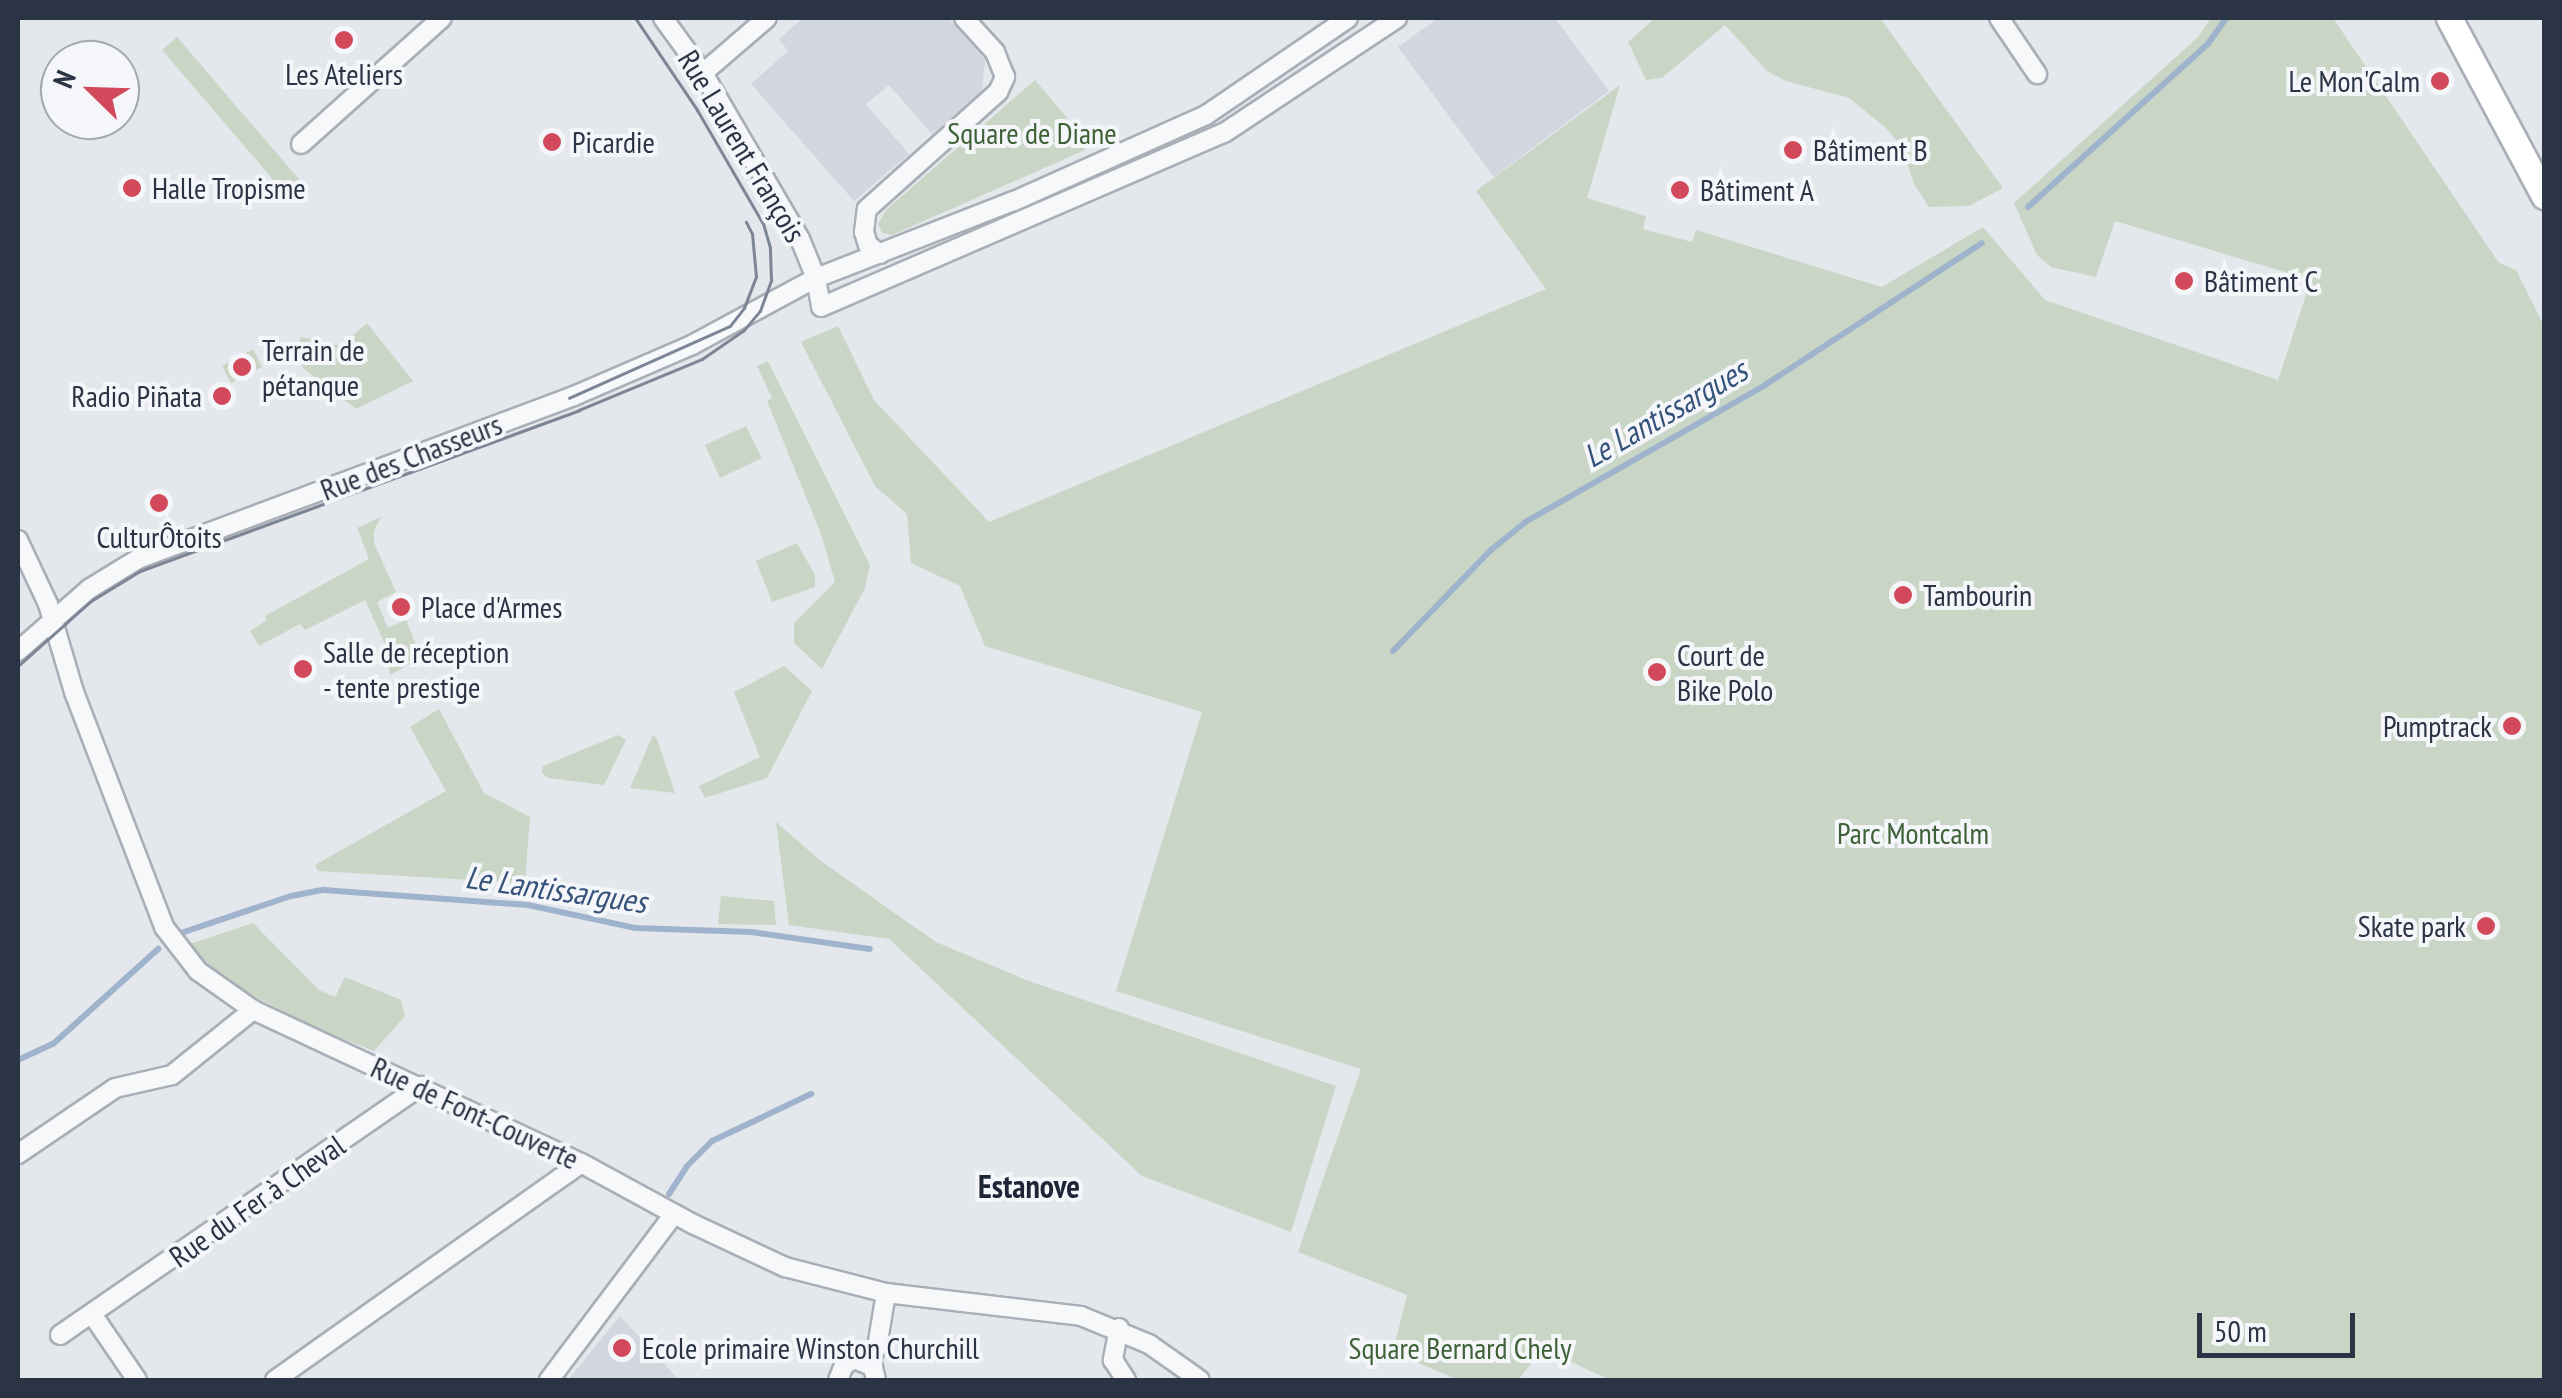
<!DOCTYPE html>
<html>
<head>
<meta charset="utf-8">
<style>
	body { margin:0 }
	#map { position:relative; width:2562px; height:1398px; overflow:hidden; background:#e4e7ec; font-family:"PT Sans Narrow",sans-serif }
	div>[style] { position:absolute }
	.built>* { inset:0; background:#d2d6de }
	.green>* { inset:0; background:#c9d6c5 }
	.stream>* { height:6px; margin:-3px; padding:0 3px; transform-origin:3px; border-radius:3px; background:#9fb4cc }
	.roads { filter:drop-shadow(2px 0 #a9aeb7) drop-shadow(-2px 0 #a9aeb7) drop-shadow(0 2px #a9aeb7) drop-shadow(0 -2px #a9aeb7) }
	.minor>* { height:18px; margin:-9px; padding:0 9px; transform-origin:9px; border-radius:9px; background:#f7f8fa }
	.secondary>* { height:25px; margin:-12.5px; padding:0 12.5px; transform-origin:12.5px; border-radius:12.5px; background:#fff }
	.tram>* { height:2.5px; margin:-1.25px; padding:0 1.25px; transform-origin:1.25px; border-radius:1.25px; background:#7d8696 }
	.dots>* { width:28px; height:28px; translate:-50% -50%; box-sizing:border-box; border:5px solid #f4f6f9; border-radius:50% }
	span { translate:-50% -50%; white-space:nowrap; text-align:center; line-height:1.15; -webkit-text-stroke:8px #f4f6f9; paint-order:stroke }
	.poi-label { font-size:30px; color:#2b3445 }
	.right { translate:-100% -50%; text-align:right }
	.left { translate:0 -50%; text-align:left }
	.park-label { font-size:30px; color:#3f6138 }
	.street-label { font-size:30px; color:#2b3445 }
	.water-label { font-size:32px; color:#34527a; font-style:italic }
	.neighbourhood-label { font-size:32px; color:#1d2536; font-weight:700 }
	.frame { position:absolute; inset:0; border:20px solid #2b3445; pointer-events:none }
	.north { position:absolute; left:40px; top:40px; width:100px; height:100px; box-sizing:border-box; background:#f4f6f9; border:2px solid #a4a8b1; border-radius:50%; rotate:293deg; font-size:28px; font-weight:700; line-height:40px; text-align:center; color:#2b3445 }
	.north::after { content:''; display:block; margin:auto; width:35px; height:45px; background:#d1495b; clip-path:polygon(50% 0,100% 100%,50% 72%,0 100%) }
	.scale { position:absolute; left:2197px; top:1313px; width:158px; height:45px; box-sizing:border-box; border:5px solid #2b3445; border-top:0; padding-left:12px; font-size:30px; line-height:35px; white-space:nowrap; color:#2b3445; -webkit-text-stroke:8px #f4f6f9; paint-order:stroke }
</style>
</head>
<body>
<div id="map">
	<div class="built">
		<div style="clip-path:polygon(803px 18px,948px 18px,985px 60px,982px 90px,932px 134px,889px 85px,866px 104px,909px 154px,854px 201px,751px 84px,788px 51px,779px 39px)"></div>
		<div style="clip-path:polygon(1438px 18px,1555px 18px,1609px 91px,1494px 177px,1398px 47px)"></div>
		<div style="clip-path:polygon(620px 1316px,679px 1380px,568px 1380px)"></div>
	</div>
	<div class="green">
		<div style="clip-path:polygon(1655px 18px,1880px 18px,2003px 188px,1969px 206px,1929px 207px,1914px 184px,1901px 146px,1886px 128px,1849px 98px,1786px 81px,1767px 71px,1725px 25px,1662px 78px,1646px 80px,1628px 42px)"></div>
		<div style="clip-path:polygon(2211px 18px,2333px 18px,2499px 263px,2516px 270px,2544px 326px,2544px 1380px,1610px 1380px,1543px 1349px,1518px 1380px,1458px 1380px,1393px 1352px,1407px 1295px,1298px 1252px,1361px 1069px,1116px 991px,1202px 712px,985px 646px,960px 586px,911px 563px,907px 514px,875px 486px,801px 342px,838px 326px,874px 400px,989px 522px,1546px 289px,1476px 191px,1620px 85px,1587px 198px,1646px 216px,1643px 229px,1692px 242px,1696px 230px,1882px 287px,1983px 227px,2045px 300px,2278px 380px,2311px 280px,2115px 221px,2096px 277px,2051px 267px,2037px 255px,2014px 203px,2198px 37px)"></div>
		<div style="clip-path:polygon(177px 37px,309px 191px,294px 204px,162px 50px)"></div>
		<div style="clip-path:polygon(1035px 80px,1074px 126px,1085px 150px,892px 235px,882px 233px,878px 224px,886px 210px)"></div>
		<div style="clip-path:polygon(367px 323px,413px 381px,356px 409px,303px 368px,297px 351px,301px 337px,341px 346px)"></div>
		<div style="clip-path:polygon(253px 349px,262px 367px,231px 383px,222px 366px)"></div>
		<div style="clip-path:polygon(768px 361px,870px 565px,865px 588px,822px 669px,794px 643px,794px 623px,835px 582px,821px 534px,767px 401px,772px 398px,757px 366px)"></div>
		<div style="clip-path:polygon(746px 426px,762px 458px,720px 478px,705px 445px)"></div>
		<div style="clip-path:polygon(381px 517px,374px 531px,374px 543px,396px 592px,377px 602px,388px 628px,406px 620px,421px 658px,390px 675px,385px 644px,365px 600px,305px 630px,300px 624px,259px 646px,250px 631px,267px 620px,265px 616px,369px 559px,357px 528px)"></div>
		<div style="clip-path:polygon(797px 543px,815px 575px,815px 587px,772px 602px,756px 561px)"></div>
		<div style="clip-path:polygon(784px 666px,812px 691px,767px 778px,705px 798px,699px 786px,760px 757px,734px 692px)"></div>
		<div style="clip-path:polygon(439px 709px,484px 793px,530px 817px,525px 883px,318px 871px,315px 865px,446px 791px,410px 727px)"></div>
		<div style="clip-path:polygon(618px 735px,626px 740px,604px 785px,548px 778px,542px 773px,543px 766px)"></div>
		<div style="clip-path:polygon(653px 735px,657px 739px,675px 793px,630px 788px)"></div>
		<div style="clip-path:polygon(776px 822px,822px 862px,936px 942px,1026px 980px,1336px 1086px,1291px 1232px,1142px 1176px,889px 939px,789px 925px)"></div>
		<div style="clip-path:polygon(721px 896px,774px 901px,776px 925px,718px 924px)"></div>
		<div style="clip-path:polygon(253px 923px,319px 990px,335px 997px,345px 977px,401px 1000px,405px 1016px,374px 1051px,317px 1029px,234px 986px,187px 945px)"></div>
	</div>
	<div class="stream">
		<div style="left:2028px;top:207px;width:243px;rotate:-42.2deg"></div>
		<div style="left:2208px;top:44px;width:32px;rotate:-55deg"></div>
		<div style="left:1393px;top:651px;width:141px;rotate:-45.9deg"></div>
		<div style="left:1491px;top:550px;width:46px;rotate:-38.9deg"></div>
		<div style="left:1527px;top:521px;width:274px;rotate:-29.7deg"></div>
		<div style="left:1765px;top:385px;width:259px;rotate:-33.2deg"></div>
		<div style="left:181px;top:933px;width:116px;rotate:-18.6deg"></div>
		<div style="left:291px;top:896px;width:33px;rotate:-11deg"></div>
		<div style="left:323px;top:890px;width:206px;rotate:4.2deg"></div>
		<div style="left:528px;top:905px;width:109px;rotate:12.1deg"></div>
		<div style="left:635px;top:928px;width:116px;rotate:2deg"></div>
		<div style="left:751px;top:932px;width:120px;rotate:8.1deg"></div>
		<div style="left:18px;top:1060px;width:38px;rotate:-25deg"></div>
		<div style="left:53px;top:1044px;width:142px;rotate:-42.1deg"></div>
		<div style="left:669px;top:1194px;width:33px;rotate:-57deg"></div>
		<div style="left:687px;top:1166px;width:35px;rotate:-45deg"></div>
		<div style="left:712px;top:1141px;width:110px;rotate:-25.4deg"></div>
	</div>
	<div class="roads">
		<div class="minor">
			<div style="left:663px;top:18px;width:68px;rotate:54deg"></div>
			<div style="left:703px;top:73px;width:192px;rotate:59.7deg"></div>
			<div style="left:800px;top:239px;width:42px;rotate:67.7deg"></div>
			<div style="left:816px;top:278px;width:29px;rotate:80deg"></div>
			<div style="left:821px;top:307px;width:439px;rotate:-23.4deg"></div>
			<div style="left:1224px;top:133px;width:208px;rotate:-33.6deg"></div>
			<div style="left:1999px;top:18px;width:68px;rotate:55.8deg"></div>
			<div style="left:703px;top:73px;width:84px;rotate:-40.7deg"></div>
			<div style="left:301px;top:144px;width:189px;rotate:-41.8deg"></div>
			<div style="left:880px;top:254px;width:15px;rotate:-143deg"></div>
			<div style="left:868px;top:245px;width:14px;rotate:-107deg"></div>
			<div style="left:864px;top:232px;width:23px;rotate:-83deg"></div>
			<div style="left:867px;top:209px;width:176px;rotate:-41.8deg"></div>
			<div style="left:998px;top:92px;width:17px;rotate:-65deg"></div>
			<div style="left:1005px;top:77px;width:27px;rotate:-112deg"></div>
			<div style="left:995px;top:52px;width:46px;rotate:-132.4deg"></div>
			<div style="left:18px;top:540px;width:71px;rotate:64.9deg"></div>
			<div style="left:48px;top:604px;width:92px;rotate:73.5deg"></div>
			<div style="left:74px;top:692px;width:252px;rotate:69deg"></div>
			<div style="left:164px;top:927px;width:56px;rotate:52.3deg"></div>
			<div style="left:198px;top:971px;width:67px;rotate:35.3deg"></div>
			<div style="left:253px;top:1010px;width:362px;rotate:25deg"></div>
			<div style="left:581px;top:1163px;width:128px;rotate:28.6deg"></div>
			<div style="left:693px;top:1224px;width:102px;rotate:25.1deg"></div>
			<div style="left:785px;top:1267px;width:104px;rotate:14.4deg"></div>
			<div style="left:886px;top:1293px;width:196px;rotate:6.7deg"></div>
			<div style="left:1081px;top:1316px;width:74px;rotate:22.4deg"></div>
			<div style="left:1149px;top:1344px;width:62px;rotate:35.2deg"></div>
			<div style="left:18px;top:651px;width:94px;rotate:-41.1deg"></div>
			<div style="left:89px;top:589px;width:57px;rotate:-31.5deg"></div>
			<div style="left:138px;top:559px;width:465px;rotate:-20.5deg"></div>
			<div style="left:574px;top:396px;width:129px;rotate:-23.4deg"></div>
			<div style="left:692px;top:345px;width:141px;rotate:-28.4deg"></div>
			<div style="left:816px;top:278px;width:212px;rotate:-21.3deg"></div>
			<div style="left:1014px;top:201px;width:210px;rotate:-24.1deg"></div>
			<div style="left:1206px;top:115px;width:172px;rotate:-34.3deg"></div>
			<div style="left:18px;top:1154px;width:117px;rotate:-34.2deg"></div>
			<div style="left:115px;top:1088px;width:58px;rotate:-12.8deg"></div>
			<div style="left:172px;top:1075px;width:104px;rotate:-38.7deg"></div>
			<div style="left:92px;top:1314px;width:80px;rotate:55.7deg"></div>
			<div style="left:1119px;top:1328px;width:33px;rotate:101deg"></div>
			<div style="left:1113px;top:1360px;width:24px;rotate:57deg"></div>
			<div style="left:60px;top:1335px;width:439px;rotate:-34.6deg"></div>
			<div style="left:868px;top:1363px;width:18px;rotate:-61deg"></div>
			<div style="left:877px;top:1347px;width:55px;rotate:-80.5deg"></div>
			<div style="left:275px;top:1380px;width:375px;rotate:-35.3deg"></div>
			<div style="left:549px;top:1380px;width:208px;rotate:-53deg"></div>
			<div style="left:838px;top:1380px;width:16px;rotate:-68deg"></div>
			<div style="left:844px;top:1365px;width:13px;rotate:-29deg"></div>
			<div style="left:855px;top:1359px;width:20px;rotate:24deg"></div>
			<div style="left:873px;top:1367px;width:13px;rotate:77deg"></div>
		</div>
		<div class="secondary">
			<div style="left:2449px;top:18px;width:202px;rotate:61.9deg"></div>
		</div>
	</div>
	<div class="tram">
		<div style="left:569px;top:398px;width:176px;rotate:-24.1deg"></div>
		<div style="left:730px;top:326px;width:23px;rotate:-52deg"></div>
		<div style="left:744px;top:308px;width:33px;rotate:-69deg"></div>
		<div style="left:756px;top:277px;width:43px;rotate:-95.3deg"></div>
		<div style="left:752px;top:234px;width:13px;rotate:-117deg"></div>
		<div style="left:18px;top:666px;width:98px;rotate:-41.7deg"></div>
		<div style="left:91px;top:601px;width:57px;rotate:-31.5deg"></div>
		<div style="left:140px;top:571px;width:468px;rotate:-20.1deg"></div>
		<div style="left:579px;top:410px;width:133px;rotate:-22.5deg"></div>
		<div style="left:702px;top:359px;width:51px;rotate:-34.6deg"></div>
		<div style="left:744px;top:330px;width:25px;rotate:-50deg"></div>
		<div style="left:760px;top:311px;width:33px;rotate:-70deg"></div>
		<div style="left:771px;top:280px;width:32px;rotate:-92deg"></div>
		<div style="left:770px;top:248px;width:25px;rotate:-106deg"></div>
		<div style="left:763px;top:224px;width:132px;rotate:-120.1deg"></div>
		<div style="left:697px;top:110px;width:111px;rotate:-124deg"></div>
	</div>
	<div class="dots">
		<div style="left:344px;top:40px;background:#d1495b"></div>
		<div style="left:2440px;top:81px;background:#d1495b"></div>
		<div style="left:552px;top:142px;background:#d1495b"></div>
		<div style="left:1793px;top:150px;background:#d1495b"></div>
		<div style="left:132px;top:188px;background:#d1495b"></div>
		<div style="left:1680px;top:190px;background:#d1495b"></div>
		<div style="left:2184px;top:281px;background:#d1495b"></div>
		<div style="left:242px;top:367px;background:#d1495b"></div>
		<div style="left:222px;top:396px;background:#d1495b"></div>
		<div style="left:159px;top:503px;background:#d1495b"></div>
		<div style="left:1903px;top:595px;background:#d1495b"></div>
		<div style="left:401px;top:607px;background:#d1495b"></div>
		<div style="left:303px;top:669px;background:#d1495b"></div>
		<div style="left:1657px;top:672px;background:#d1495b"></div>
		<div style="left:2512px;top:726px;background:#d1495b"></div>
		<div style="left:2486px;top:926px;background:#d1495b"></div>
		<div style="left:622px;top:1348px;background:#d1495b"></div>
	</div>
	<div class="poi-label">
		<span style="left:344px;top:74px">Les Ateliers</span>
		<span class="right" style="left:2420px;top:81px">Le Mon'Calm</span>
		<span class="left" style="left:572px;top:142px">Picardie</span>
		<span class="left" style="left:1813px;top:150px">Bâtiment B</span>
		<span class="left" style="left:152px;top:188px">Halle Tropisme</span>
		<span class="left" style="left:1700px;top:190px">Bâtiment A</span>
		<span class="left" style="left:2204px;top:281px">Bâtiment C</span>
		<span class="left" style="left:262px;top:367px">Terrain de<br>pétanque</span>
		<span class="right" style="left:202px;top:396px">Radio Piñata</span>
		<span style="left:159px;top:537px">CulturÔtoits</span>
		<span class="left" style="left:1923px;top:595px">Tambourin</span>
		<span class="left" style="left:421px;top:607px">Place d'Armes</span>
		<span class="left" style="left:323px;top:669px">Salle de réception<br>- tente prestige</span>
		<span class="left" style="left:1677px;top:672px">Court de<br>Bike Polo</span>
		<span class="right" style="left:2492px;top:726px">Pumptrack</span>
		<span class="right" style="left:2466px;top:926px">Skate park</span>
		<span class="left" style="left:642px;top:1348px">Ecole primaire Winston Churchill</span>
	</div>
	<div class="park-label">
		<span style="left:1032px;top:133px">Square de Diane</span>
		<span style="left:1913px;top:833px">Parc Montcalm</span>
		<span style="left:1460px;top:1348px">Square Bernard Chely</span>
	</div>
	<div class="street-label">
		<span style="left:742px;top:146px;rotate:59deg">Rue Laurent François</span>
		<span style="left:411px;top:457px;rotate:-21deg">Rue des Chasseurs</span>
		<span style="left:475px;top:1113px;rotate:25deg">Rue de Font-Couverte</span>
		<span style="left:257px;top:1201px;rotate:-35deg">Rue du Fer à Cheval</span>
	</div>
	<div class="water-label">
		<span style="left:1665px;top:413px;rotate:-30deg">Le Lantissargues</span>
		<span style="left:556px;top:889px;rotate:8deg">Le Lantissargues</span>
	</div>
	<div class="neighbourhood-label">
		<span style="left:1029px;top:1186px">Estanove</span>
	</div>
	<div class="frame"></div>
	<div class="north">N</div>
	<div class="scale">50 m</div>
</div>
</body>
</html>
